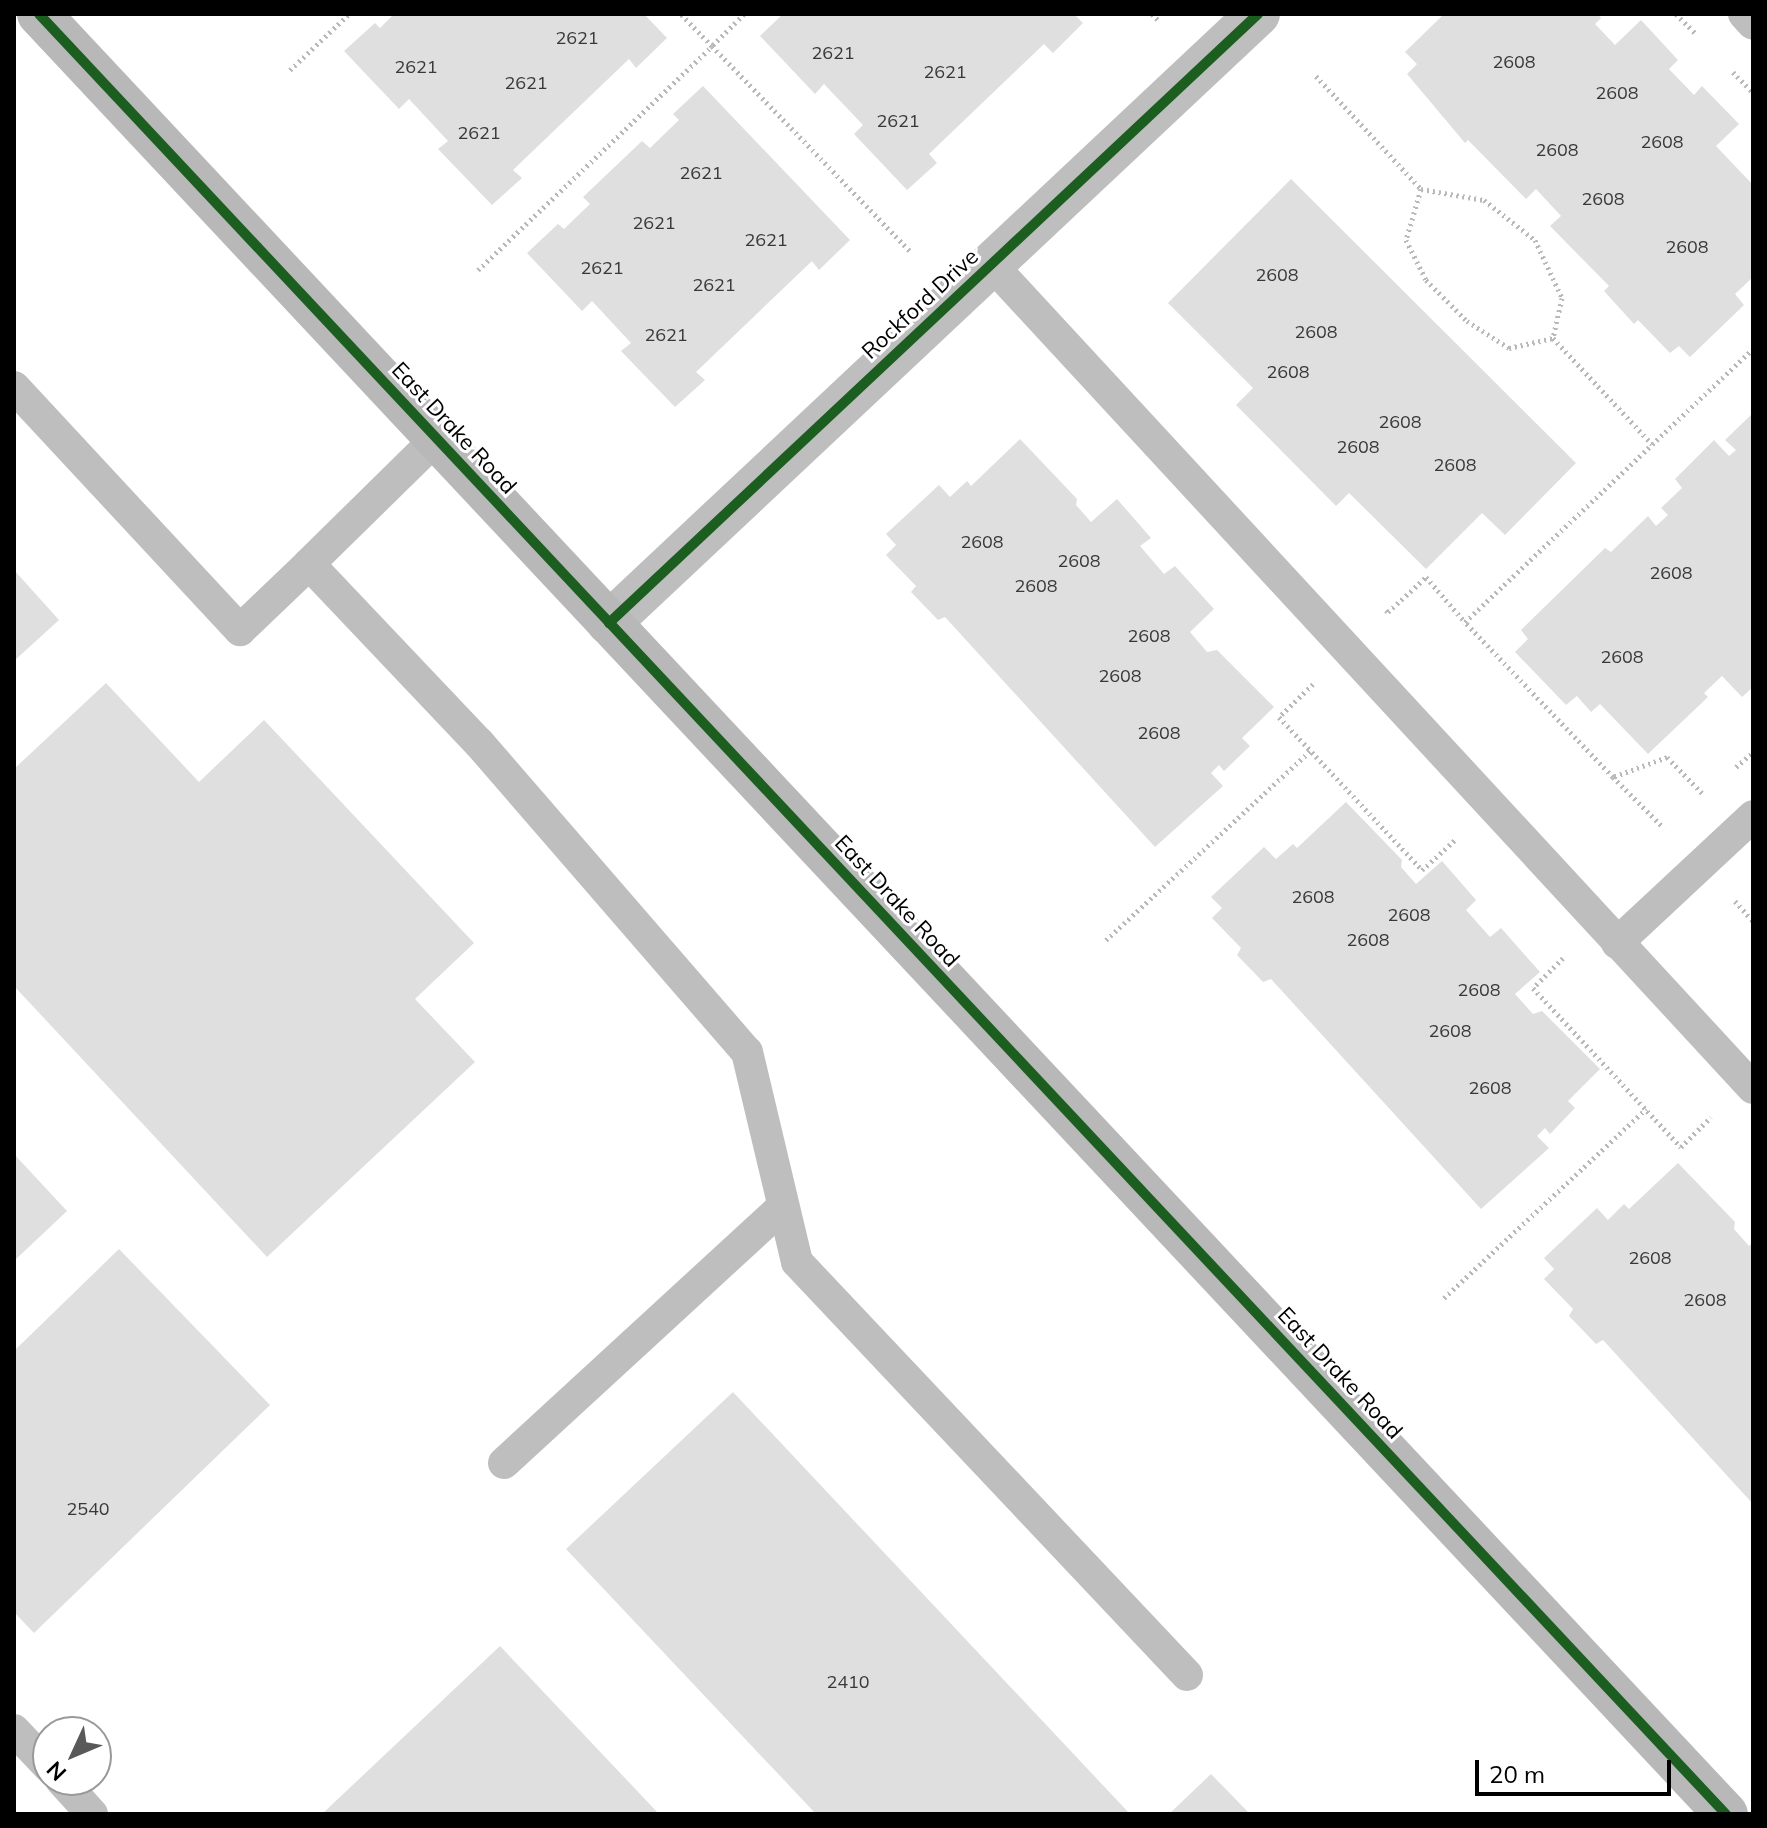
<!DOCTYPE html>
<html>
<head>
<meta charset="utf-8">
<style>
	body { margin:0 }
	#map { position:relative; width:1767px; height:1828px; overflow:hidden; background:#fff; font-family:Mulish,sans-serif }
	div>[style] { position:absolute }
	.building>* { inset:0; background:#dfdfdf }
	.path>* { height:5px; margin-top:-2.5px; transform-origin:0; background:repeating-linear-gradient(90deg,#b9b9b9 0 2px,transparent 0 6px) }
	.service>* { height:32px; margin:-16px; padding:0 16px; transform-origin:16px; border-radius:16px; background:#bebebe }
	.minor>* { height:44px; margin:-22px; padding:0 22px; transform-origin:22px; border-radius:22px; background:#bebebe }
	.secondary>* { height:44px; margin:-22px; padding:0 22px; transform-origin:22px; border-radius:22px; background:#b8b8b8 }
	.cycleway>* { height:10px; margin:-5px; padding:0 5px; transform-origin:5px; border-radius:5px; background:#1b5e20 }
	span { translate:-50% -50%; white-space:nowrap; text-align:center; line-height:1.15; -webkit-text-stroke:6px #fff; paint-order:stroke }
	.number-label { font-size:18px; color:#383838 }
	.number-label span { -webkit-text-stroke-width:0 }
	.street-label { font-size:22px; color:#000 }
	.frame { position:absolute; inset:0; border:16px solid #000; pointer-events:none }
	.north { position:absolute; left:32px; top:1716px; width:80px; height:80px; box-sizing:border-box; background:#fff; border:2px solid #999; border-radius:50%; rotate:226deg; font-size:22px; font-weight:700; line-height:32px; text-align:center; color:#000 }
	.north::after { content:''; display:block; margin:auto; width:28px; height:36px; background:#595959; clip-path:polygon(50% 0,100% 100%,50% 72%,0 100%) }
	.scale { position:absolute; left:1475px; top:1760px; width:196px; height:36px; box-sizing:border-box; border:4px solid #000; border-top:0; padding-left:10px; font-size:24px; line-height:28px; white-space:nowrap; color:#000; -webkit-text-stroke:6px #fff; paint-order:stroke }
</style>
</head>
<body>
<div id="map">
	<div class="building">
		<div style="clip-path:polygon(394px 14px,644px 14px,667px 38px,636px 68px,629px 59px,513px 170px,522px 178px,492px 205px,438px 149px,448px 141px,409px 99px,399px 109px,344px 51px,375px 23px,380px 28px)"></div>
		<div style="clip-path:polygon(783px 14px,1074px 14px,1083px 23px,1053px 53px,1044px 44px,929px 154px,937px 163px,907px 190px,854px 134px,863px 125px,824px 84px,815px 94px,760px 36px)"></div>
		<div style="clip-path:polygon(1444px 14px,1598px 14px,1601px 18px,1595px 24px,1615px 45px,1641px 20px,1678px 60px,1669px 69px,1694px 95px,1702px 86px,1739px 124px,1716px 146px,1753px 185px,1753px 277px,1735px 294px,1744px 305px,1690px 357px,1679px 346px,1670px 353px,1638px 320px,1634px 324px,1604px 291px,1609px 286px,1550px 226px,1561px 216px,1536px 189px,1526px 199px,1468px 140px,1465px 143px,1407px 74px,1417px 64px,1405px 52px)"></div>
		<div style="clip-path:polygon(703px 86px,850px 240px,819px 270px,812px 261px,696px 372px,705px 380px,675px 407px,621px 351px,631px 343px,592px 301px,582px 311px,527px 253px,558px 224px,564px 229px,590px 204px,583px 197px,642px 141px,650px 148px,679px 120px,673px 114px)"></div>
		<div style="clip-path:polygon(1291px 179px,1576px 463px,1505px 535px,1482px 513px,1426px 569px,1349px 493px,1336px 506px,1236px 405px,1253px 388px,1168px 303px)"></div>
		<div style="clip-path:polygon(1753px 413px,1753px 687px,1742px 697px,1722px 676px,1704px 693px,1708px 697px,1648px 754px,1600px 704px,1591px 712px,1577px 696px,1566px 705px,1515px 652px,1528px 639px,1521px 630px,1605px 548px,1611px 552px,1648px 516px,1656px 526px,1668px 515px,1661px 508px,1682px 488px,1675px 479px,1714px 440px,1729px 456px,1736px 450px,1725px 440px)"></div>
		<div style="clip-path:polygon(1020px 439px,1077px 499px,1076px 505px,1091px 522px,1117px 499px,1151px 538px,1140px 546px,1164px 574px,1175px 566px,1214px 609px,1190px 632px,1207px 652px,1217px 650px,1274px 707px,1242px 738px,1250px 746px,1224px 771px,1219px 765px,1211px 773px,1223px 786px,1155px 847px,945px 617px,938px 620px,911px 592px,916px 586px,886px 555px,896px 545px,886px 534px,939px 485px,950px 497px,967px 481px,971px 486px)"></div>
		<div style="clip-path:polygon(14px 570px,59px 620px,14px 661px)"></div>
		<div style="clip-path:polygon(106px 683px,199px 782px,264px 720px,474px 943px,415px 999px,475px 1062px,267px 1257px,14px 986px,14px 769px)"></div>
		<div style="clip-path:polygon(1346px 802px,1402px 860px,1401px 867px,1416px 884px,1442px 861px,1476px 900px,1466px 910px,1490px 937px,1501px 928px,1540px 972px,1515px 994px,1533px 1014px,1542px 1011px,1600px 1069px,1568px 1101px,1575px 1108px,1550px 1134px,1545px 1128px,1537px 1136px,1549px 1148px,1481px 1209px,1271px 979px,1263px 982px,1237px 955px,1241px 948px,1212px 918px,1222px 908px,1211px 897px,1264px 847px,1276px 859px,1293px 844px,1297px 848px)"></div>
		<div style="clip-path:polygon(14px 1154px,67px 1211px,14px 1261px)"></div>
		<div style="clip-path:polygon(1678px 1163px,1735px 1222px,1734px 1229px,1749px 1246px,1753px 1242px,1753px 1504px,1603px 1340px,1596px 1344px,1569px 1316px,1573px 1309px,1544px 1279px,1554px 1269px,1544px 1258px,1597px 1208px,1608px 1220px,1624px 1204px,1629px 1209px)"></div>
		<div style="clip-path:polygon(119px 1249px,270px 1405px,34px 1633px,14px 1612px,14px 1351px)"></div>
		<div style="clip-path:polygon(733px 1392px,1130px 1814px,816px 1814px,566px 1549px)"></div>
		<div style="clip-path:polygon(500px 1646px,659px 1814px,322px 1814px)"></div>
		<div style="clip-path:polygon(1211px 1774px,1250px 1814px,1169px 1814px)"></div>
	</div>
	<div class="path">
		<div style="left:744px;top:14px;width:45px;rotate:135deg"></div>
		<div style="left:712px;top:46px;width:286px;rotate:46deg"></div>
		<div style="left:1152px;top:14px;width:10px;rotate:45deg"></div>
		<div style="left:1676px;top:14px;width:27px;rotate:45deg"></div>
		<div style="left:290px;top:70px;width:81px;rotate:-43.5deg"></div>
		<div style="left:1733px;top:72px;width:29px;rotate:46deg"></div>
		<div style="left:1316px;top:76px;width:154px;rotate:47.1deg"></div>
		<div style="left:1421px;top:189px;width:64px;rotate:9.9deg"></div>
		<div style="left:1484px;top:200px;width:65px;rotate:38.1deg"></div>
		<div style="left:1535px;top:240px;width:64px;rotate:65deg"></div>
		<div style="left:1562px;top:298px;width:41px;rotate:102.7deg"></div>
		<div style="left:1553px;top:338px;width:145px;rotate:47deg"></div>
		<div style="left:1421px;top:189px;width:53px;rotate:106.4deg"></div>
		<div style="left:1406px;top:240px;width:45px;rotate:63.4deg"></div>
		<div style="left:1426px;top:280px;width:58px;rotate:45deg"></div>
		<div style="left:1467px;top:321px;width:50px;rotate:32.7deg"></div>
		<div style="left:1509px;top:348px;width:45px;rotate:-12.8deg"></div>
		<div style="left:478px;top:270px;width:324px;rotate:-43.7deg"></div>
		<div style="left:712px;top:46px;width:45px;rotate:-134.1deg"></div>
		<div style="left:1386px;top:610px;width:3px;rotate:45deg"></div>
		<div style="left:1388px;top:612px;width:52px;rotate:-42.6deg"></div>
		<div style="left:1426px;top:577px;width:60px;rotate:49.1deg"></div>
		<div style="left:1313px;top:684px;width:47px;rotate:135.9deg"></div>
		<div style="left:1279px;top:717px;width:209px;rotate:46.9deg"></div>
		<div style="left:1422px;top:870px;width:45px;rotate:-42.3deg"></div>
		<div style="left:1736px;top:767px;width:23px;rotate:-41deg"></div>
		<div style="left:1613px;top:777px;width:72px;rotate:45deg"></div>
		<div style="left:1702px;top:793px;width:50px;rotate:-134.2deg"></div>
		<div style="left:1667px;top:757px;width:58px;rotate:159.7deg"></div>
		<div style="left:1613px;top:777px;width:214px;rotate:-133.7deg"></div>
		<div style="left:1465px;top:622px;width:397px;rotate:-43.5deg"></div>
		<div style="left:1735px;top:901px;width:27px;rotate:48deg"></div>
		<div style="left:1106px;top:940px;width:278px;rotate:-42.8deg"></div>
		<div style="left:1563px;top:958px;width:42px;rotate:135deg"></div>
		<div style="left:1533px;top:988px;width:217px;rotate:47.1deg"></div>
		<div style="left:1681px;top:1147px;width:42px;rotate:-45deg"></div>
		<div style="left:1444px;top:1298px;width:277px;rotate:-43.1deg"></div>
	</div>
	<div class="service">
		<div style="left:1744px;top:14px;width:13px;rotate:48deg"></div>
		<div style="left:991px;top:264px;width:1122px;rotate:47.24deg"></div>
		<div style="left:14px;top:387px;width:332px;rotate:47.1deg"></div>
		<div style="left:240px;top:630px;width:95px;rotate:-43.7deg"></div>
		<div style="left:437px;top:438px;width:180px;rotate:135.5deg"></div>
		<div style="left:309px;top:564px;width:247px;rotate:46.5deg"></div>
		<div style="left:479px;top:743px;width:409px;rotate:49.1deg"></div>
		<div style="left:747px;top:1052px;width:216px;rotate:76.6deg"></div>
		<div style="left:797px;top:1262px;width:568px;rotate:46.64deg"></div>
		<div style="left:1617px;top:943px;width:186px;rotate:-43deg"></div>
		<div style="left:504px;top:1463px;width:378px;rotate:-42.6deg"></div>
		<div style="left:14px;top:1730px;width:50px;rotate:46.6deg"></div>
		<div style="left:61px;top:1780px;width:46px;rotate:47.6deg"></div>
	</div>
	<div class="minor">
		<div style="left:609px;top:623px;width:890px;rotate:-43.18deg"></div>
	</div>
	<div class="secondary">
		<div style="left:39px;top:14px;width:2467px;rotate:46.86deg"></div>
	</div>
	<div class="cycleway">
		<div style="left:39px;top:14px;width:2467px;rotate:46.86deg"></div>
		<div style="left:609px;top:623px;width:890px;rotate:-43.18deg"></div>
	</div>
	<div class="number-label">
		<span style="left:577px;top:38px">2621</span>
		<span style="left:833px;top:53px">2621</span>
		<span style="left:1514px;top:62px">2608</span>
		<span style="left:416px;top:67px">2621</span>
		<span style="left:945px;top:72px">2621</span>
		<span style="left:526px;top:83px">2621</span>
		<span style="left:1617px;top:93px">2608</span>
		<span style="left:898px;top:121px">2621</span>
		<span style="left:479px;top:133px">2621</span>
		<span style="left:1662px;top:142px">2608</span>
		<span style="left:1557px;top:150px">2608</span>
		<span style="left:701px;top:173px">2621</span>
		<span style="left:1603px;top:199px">2608</span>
		<span style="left:654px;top:223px">2621</span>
		<span style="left:766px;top:240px">2621</span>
		<span style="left:1687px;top:247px">2608</span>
		<span style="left:602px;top:268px">2621</span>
		<span style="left:1277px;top:275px">2608</span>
		<span style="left:714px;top:285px">2621</span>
		<span style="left:1316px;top:332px">2608</span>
		<span style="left:666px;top:335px">2621</span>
		<span style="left:1288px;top:372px">2608</span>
		<span style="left:1400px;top:422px">2608</span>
		<span style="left:1358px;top:447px">2608</span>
		<span style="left:1455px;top:465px">2608</span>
		<span style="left:982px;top:542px">2608</span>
		<span style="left:1079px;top:561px">2608</span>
		<span style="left:1671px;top:573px">2608</span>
		<span style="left:1036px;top:586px">2608</span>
		<span style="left:1149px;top:636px">2608</span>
		<span style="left:1622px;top:657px">2608</span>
		<span style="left:1120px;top:676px">2608</span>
		<span style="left:1159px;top:733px">2608</span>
		<span style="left:1313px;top:897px">2608</span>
		<span style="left:1409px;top:915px">2608</span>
		<span style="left:1368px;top:940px">2608</span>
		<span style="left:1479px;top:990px">2608</span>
		<span style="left:1450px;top:1031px">2608</span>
		<span style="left:1490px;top:1088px">2608</span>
		<span style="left:1650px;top:1258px">2608</span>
		<span style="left:1705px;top:1300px">2608</span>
		<span style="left:88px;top:1509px">2540</span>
		<span style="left:848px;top:1682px">2410</span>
	</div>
	<div class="street-label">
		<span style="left:920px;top:304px;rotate:-43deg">Rockford Drive</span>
		<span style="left:454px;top:428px;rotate:47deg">East Drake Road</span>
		<span style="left:897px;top:901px;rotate:47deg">East Drake Road</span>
		<span style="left:1340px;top:1373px;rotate:47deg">East Drake Road</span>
	</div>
	<div class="frame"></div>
	<div class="north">N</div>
	<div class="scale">20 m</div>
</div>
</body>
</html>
